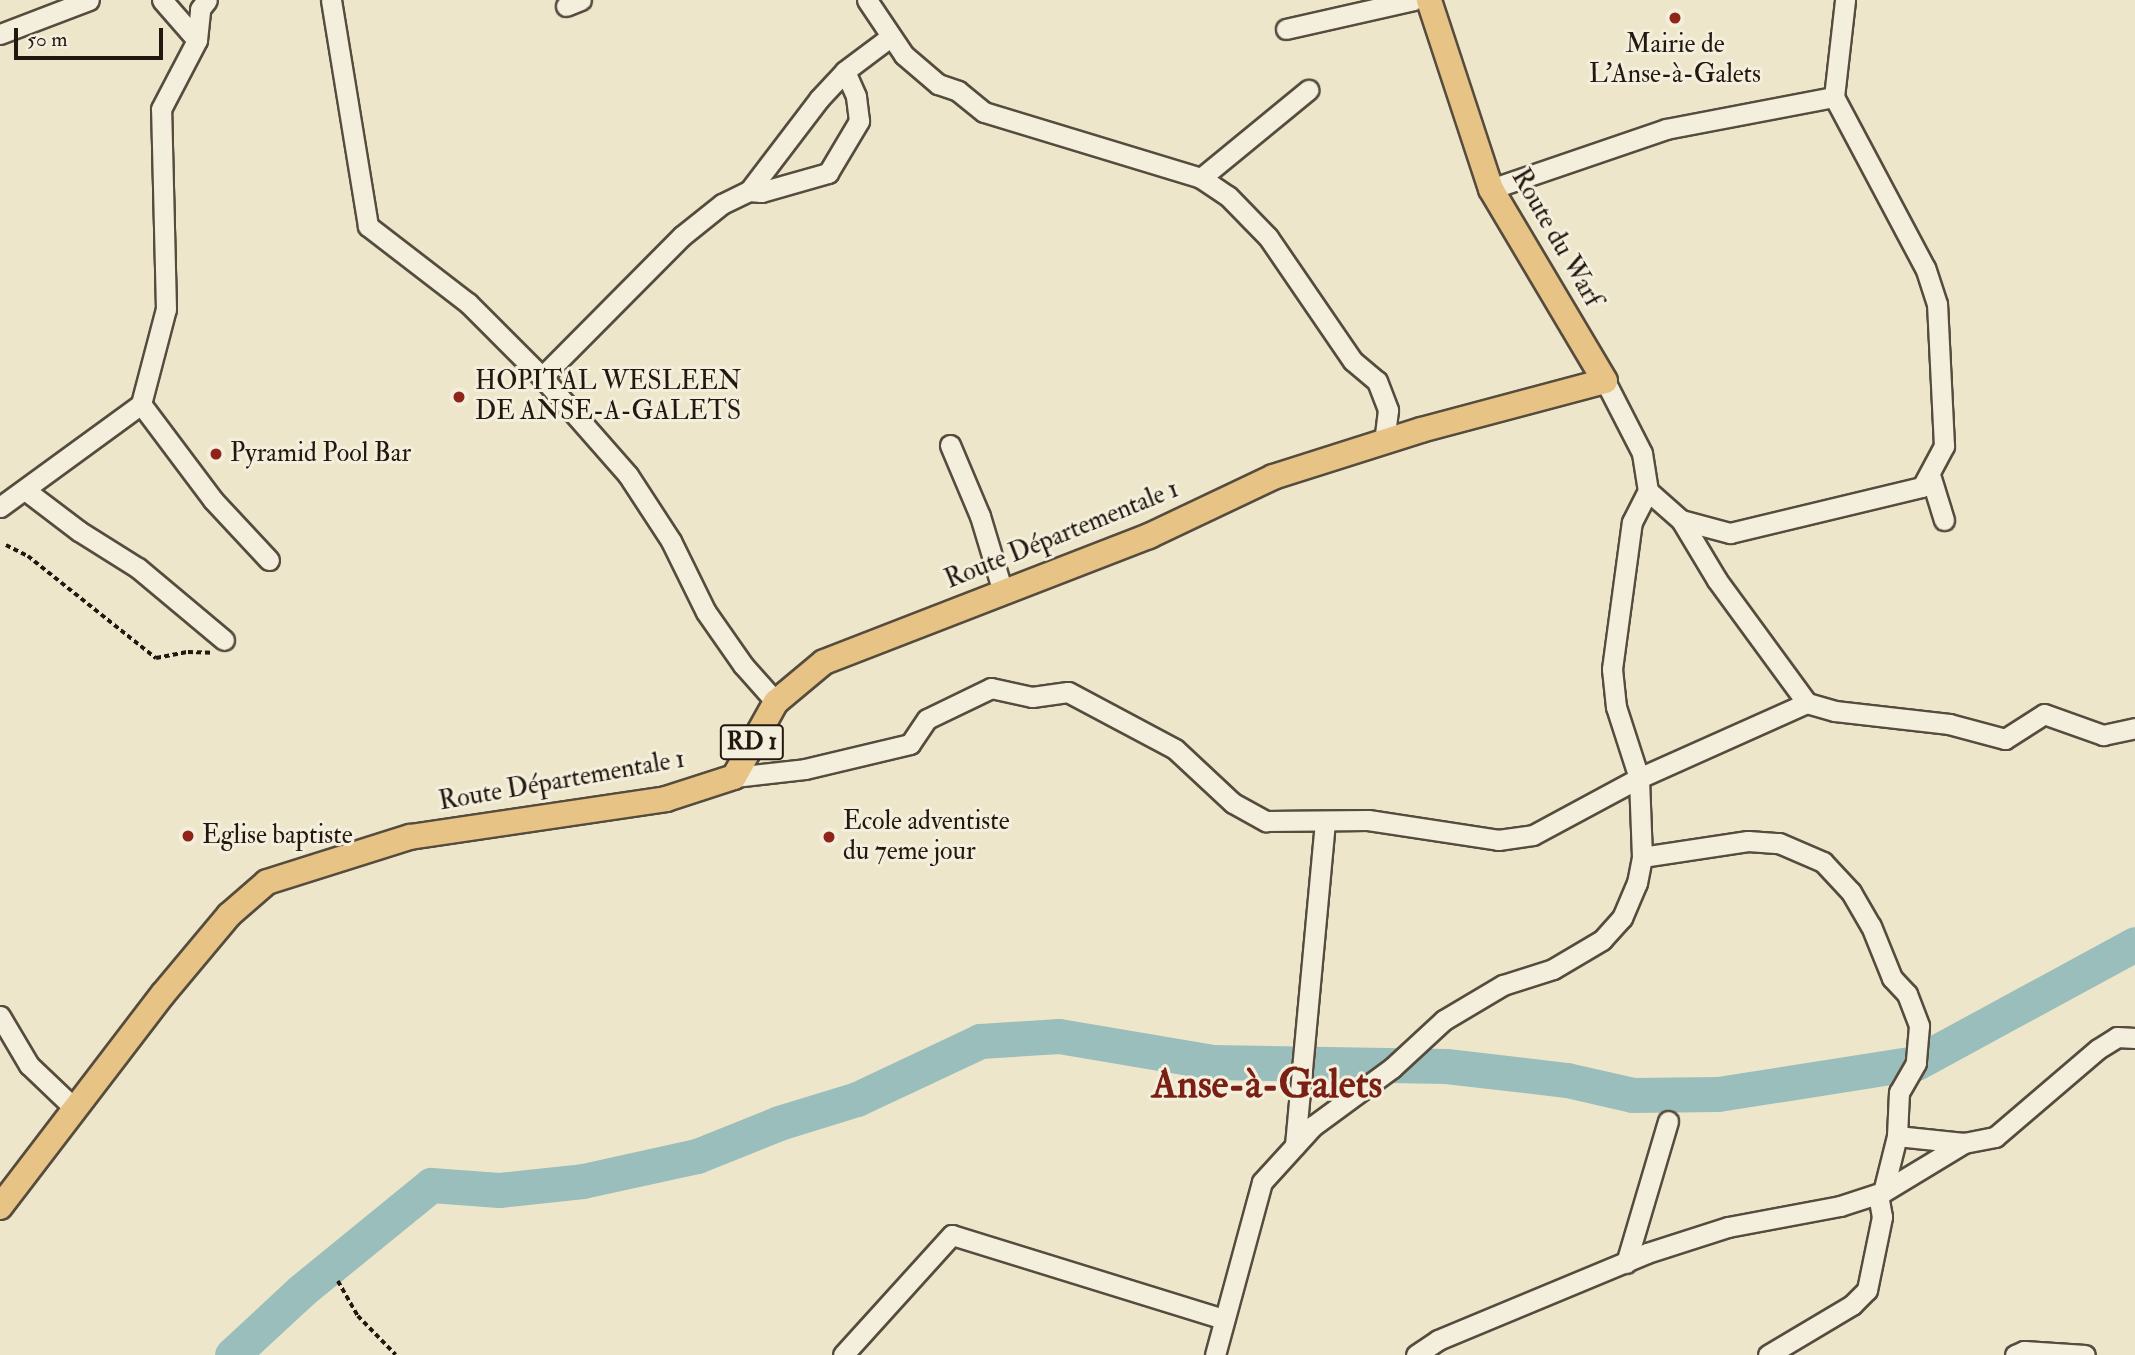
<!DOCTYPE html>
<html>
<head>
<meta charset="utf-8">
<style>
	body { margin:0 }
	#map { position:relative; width:2135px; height:1355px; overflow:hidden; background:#eee6ca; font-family:"IM FELL Double Pica",serif }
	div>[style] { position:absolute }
	.river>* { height:35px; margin:-17.5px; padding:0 17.5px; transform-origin:17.5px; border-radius:17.5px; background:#9abebb }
	.path>* { height:3.5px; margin-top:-1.75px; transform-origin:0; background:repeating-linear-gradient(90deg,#221810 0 5px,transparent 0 8.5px) }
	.roads { filter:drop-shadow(2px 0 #554c3e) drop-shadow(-2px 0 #554c3e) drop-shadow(0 2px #554c3e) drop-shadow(0 -2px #554c3e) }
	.minor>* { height:19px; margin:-9.5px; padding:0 9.5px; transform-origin:9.5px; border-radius:9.5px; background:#f4efdd }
	.major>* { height:24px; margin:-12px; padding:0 12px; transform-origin:12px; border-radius:12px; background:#e7c385 }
	.dots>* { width:19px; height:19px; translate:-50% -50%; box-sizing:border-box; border:4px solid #f4efdd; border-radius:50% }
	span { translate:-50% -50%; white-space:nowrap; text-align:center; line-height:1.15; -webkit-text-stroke:6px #f4efdd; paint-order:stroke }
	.shield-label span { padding:2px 5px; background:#f4efdd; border:2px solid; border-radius:5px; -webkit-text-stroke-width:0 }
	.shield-label { font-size:24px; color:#221810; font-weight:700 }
	.poi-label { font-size:26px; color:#221810 }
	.left { translate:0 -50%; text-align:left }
	.street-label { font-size:26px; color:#221810 }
	.town-label { font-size:40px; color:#7a1f14; font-weight:700 }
	.scale { position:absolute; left:14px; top:28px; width:149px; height:32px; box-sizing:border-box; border:4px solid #221810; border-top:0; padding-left:9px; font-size:21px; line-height:24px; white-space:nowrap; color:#221810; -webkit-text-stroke:5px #f4efdd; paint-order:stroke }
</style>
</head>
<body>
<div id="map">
	<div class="river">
		<div style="left:232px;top:1355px;width:94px;rotate:-42.8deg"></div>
		<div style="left:301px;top:1291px;width:168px;rotate:-39.2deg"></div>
		<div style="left:431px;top:1185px;width:68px;rotate:4.2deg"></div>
		<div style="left:499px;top:1190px;width:84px;rotate:-6.1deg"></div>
		<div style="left:583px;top:1181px;width:117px;rotate:-12.4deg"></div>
		<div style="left:697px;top:1156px;width:88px;rotate:-21.9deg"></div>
		<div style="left:779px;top:1123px;width:82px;rotate:-17.1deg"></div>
		<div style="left:857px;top:1099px;width:136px;rotate:-25.2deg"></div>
		<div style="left:980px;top:1041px;width:79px;rotate:-3.6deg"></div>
		<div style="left:1059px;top:1036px;width:156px;rotate:9.6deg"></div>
		<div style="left:1213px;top:1062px;width:233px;rotate:1deg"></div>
		<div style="left:1446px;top:1066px;width:122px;rotate:6.6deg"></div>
		<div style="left:1567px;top:1080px;width:68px;rotate:12.8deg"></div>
		<div style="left:1633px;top:1095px;width:85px;rotate:-0.7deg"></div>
		<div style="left:1718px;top:1094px;width:200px;rotate:-8.9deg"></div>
		<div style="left:1916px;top:1063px;width:249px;rotate:-28.5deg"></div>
	</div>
	<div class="path">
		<div style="left:6px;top:545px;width:25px;rotate:27deg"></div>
		<div style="left:28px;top:556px;width:164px;rotate:38.6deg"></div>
		<div style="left:156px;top:658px;width:33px;rotate:-11deg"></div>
		<div style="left:188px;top:652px;width:25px;rotate:2deg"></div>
		<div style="left:338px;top:1281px;width:40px;rotate:60.3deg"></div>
		<div style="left:358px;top:1316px;width:54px;rotate:45.7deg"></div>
	</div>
	<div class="roads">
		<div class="minor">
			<div style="left:162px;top:0;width:53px;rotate:48.8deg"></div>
			<div style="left:331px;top:0;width:229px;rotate:80.7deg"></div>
			<div style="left:368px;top:226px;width:126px;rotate:37.6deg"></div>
			<div style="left:468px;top:303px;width:105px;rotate:45deg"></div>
			<div style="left:542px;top:377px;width:130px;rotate:48.7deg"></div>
			<div style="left:628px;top:475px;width:79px;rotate:56.9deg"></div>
			<div style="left:671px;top:541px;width:79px;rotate:63.8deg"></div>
			<div style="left:706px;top:612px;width:65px;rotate:55.1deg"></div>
			<div style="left:743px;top:665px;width:50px;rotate:48.3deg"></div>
			<div style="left:867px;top:0;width:66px;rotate:56.1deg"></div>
			<div style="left:904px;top:55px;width:45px;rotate:40.5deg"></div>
			<div style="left:938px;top:84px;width:21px;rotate:19deg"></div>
			<div style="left:958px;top:91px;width:33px;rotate:39deg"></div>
			<div style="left:984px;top:112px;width:227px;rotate:16.9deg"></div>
			<div style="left:1201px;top:178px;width:32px;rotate:34deg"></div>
			<div style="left:1228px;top:196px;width:57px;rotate:45.7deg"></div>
			<div style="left:1268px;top:237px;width:150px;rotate:55.6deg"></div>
			<div style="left:1353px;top:361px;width:31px;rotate:40deg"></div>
			<div style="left:1377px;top:381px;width:31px;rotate:69deg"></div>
			<div style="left:1388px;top:410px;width:32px;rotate:97deg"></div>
			<div style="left:566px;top:6px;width:16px;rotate:-22deg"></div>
			<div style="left:1286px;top:29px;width:131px;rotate:-12.8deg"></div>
			<div style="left:0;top:34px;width:95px;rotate:-20.9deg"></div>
			<div style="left:1201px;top:178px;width:139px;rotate:-39.4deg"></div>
			<div style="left:1491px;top:189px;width:185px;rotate:-18.9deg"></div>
			<div style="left:1666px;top:129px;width:171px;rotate:-10.8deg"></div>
			<div style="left:749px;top:191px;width:12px;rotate:5deg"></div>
			<div style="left:761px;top:192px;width:70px;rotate:-15.8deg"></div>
			<div style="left:828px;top:173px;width:61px;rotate:-59.2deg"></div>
			<div style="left:859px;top:121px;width:25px;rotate:-97deg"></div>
			<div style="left:856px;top:96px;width:27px;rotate:-114deg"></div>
			<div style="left:542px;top:377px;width:199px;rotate:-45.2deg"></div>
			<div style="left:682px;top:236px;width:51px;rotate:-38.7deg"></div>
			<div style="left:722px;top:204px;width:30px;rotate:-26deg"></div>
			<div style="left:749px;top:191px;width:116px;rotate:-52.7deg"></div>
			<div style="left:819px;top:99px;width:38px;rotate:-47deg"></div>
			<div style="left:845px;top:71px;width:55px;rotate:-36.9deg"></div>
			<div style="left:141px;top:404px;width:120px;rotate:53.1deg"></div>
			<div style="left:213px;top:500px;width:82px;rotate:47deg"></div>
			<div style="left:950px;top:445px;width:77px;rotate:67.1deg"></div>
			<div style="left:980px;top:516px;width:79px;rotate:73.2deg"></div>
			<div style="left:1931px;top:478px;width:44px;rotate:72.8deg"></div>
			<div style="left:25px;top:490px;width:68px;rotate:37.2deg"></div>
			<div style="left:79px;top:531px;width:70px;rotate:32.1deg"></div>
			<div style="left:138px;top:568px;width:112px;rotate:39.9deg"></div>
			<div style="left:1648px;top:491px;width:44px;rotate:41.3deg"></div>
			<div style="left:1681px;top:520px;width:51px;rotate:14.9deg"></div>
			<div style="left:1730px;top:533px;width:197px;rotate:-13.5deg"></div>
			<div style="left:1922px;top:487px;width:47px;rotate:-61.8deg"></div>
			<div style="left:1944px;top:446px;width:142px;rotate:-92.8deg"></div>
			<div style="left:1937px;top:304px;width:38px;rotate:-108deg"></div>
			<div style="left:1925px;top:268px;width:194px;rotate:-118deg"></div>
			<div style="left:1834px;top:97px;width:98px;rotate:-83.5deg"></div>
			<div style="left:0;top:507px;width:175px;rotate:-36.1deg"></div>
			<div style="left:141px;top:404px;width:98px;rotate:-75.3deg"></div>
			<div style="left:166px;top:309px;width:200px;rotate:-91.4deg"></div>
			<div style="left:161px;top:109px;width:78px;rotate:-62.4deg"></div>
			<div style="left:197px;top:40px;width:31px;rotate:-84deg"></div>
			<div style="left:200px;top:9px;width:11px;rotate:-52deg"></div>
			<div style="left:1681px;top:520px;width:70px;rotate:59deg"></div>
			<div style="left:1717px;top:580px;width:152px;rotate:53.8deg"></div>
			<div style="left:734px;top:777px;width:71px;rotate:-6.4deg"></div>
			<div style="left:805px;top:769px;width:108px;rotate:-13.4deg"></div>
			<div style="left:910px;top:744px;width:30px;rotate:-56deg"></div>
			<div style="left:927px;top:719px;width:71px;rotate:-25.8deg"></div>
			<div style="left:991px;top:688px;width:42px;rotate:12.4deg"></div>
			<div style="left:1032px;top:697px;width:36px;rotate:-8deg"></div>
			<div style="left:1068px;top:692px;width:121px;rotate:28deg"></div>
			<div style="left:1175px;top:749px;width:79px;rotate:43deg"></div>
			<div style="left:1233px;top:803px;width:38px;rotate:29deg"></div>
			<div style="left:1266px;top:821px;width:102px;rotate:-0.6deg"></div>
			<div style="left:1368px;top:820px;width:132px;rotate:8.7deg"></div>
			<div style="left:1498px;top:840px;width:35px;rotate:-8deg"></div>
			<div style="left:1533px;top:835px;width:120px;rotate:-28.3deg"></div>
			<div style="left:1639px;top:778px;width:184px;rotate:-24.1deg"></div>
			<div style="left:1807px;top:703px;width:29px;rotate:16deg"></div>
			<div style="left:1835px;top:711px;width:115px;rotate:6.5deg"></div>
			<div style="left:1949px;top:724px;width:58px;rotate:15deg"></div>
			<div style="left:2005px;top:739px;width:46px;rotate:-32.7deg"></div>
			<div style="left:2044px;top:714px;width:63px;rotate:19.6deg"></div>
			<div style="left:2103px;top:735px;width:33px;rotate:-12deg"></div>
			<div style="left:1642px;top:857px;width:107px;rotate:-8.6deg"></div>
			<div style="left:1748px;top:841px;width:31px;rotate:4deg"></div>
			<div style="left:1779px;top:843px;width:48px;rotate:23.4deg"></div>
			<div style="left:1823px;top:862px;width:41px;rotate:47deg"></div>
			<div style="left:1851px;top:892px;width:39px;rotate:60deg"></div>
			<div style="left:1871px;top:926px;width:56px;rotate:68deg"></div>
			<div style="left:1892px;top:978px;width:22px;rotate:47deg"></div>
			<div style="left:1907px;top:994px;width:34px;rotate:69deg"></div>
			<div style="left:1919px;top:1026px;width:37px;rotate:95deg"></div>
			<div style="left:1916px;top:1063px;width:34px;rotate:120deg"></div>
			<div style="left:1899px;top:1092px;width:44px;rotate:92.6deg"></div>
			<div style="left:1897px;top:1136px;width:58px;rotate:104deg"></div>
			<div style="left:0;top:1016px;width:57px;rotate:59.4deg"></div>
			<div style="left:29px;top:1065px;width:64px;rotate:43.7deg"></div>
			<div style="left:1897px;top:1136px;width:67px;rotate:6deg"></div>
			<div style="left:1295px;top:1145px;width:322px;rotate:-84.7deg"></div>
			<div style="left:1626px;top:1263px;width:148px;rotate:-73.5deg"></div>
			<div style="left:843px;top:1355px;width:162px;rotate:-47.8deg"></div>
			<div style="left:952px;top:1235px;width:285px;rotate:17.2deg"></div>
			<div style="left:1215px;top:1355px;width:179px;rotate:-74.8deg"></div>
			<div style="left:1262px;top:1182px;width:76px;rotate:-47.7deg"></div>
			<div style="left:1313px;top:1126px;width:98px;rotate:-36.3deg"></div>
			<div style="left:1392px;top:1068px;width:71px;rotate:-42.7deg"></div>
			<div style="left:1444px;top:1020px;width:69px;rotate:-30.7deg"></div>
			<div style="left:1503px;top:985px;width:52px;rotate:-17.7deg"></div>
			<div style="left:1553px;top:969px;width:57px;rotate:-30.6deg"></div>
			<div style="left:1602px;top:940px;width:30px;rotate:-48deg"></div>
			<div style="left:1622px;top:918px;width:38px;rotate:-67deg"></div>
			<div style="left:1637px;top:883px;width:26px;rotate:-79deg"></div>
			<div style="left:1642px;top:857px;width:79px;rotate:-92.2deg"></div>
			<div style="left:1639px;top:778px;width:75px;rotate:-107.9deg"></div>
			<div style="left:1616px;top:707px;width:38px;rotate:-96deg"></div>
			<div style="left:1612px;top:669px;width:148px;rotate:-82.3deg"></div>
			<div style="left:1632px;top:522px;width:35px;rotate:-63deg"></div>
			<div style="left:1648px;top:491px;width:38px;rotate:-99deg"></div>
			<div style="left:1642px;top:453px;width:81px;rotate:-117.2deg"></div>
			<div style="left:1416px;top:1355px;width:27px;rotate:-34deg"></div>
			<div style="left:1438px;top:1340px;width:226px;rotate:-22.6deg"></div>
			<div style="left:1647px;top:1253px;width:85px;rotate:-17.8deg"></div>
			<div style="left:1728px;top:1227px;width:114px;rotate:-10.6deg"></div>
			<div style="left:1840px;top:1206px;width:45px;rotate:-18deg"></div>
			<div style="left:1883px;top:1192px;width:95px;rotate:-31.2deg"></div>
			<div style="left:1964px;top:1143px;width:32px;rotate:-11deg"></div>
			<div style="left:1995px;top:1137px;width:135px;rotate:-40.5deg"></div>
			<div style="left:2098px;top:1049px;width:22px;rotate:-32deg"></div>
			<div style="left:2117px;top:1037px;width:18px;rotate:3deg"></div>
			<div style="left:1768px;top:1355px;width:98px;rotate:-30.8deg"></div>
			<div style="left:1852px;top:1305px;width:21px;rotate:-45deg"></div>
			<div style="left:1867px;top:1290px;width:75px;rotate:-78.4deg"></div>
			<div style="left:1882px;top:1217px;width:23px;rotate:-100deg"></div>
			<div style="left:2015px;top:1355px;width:10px;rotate:-24deg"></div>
			<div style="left:2024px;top:1351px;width:61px;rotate:3.8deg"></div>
		</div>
		<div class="major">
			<div style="left:0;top:1207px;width:268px;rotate:-52.6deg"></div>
			<div style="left:163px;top:994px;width:103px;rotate:-50.1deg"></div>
			<div style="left:229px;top:915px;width:50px;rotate:-41deg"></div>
			<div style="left:267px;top:882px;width:150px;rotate:-17.5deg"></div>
			<div style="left:410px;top:837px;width:259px;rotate:-8.4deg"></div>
			<div style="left:666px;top:799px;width:71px;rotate:-17.9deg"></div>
			<div style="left:734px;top:777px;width:86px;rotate:-60.8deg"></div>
			<div style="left:776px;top:702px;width:62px;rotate:-39.8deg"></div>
			<div style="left:824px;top:662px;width:349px;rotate:-21.2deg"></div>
			<div style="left:1149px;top:536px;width:137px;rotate:-25.4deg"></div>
			<div style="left:1273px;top:477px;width:155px;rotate:-17.6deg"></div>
			<div style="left:1421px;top:430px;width:190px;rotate:-14.9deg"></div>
			<div style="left:1605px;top:381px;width:223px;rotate:-120.7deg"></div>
			<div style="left:1491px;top:189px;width:199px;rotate:-108.2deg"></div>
		</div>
	</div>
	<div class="dots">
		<div style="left:1675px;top:18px;background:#8f2418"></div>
		<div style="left:459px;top:397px;background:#8f2418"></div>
		<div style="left:216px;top:454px;background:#8f2418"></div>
		<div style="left:188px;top:836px;background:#8f2418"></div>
		<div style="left:829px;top:837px;background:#8f2418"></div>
	</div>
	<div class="shield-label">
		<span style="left:752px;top:742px">RD 1</span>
	</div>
	<div class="poi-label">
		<span style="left:1675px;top:60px">Mairie de<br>L'Anse-à-Galets</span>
		<span class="left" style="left:475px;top:397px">HOPITAL WESLEEN<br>DE ANSE-A-GALETS</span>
		<span class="left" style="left:230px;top:454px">Pyramid Pool Bar</span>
		<span class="left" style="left:843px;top:837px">Ecole adventiste<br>du 7eme jour</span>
		<span class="left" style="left:202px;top:836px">Eglise baptiste</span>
	</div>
	<div class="street-label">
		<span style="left:1556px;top:238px;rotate:60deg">Route du Warf</span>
		<span style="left:1062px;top:535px;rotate:-22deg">Route Départementale 1</span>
		<span style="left:562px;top:781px;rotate:-10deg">Route Départementale 1</span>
	</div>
	<div class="town-label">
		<span style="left:1267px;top:1085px">Anse-à-Galets</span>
	</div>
	<div class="scale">50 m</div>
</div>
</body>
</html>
